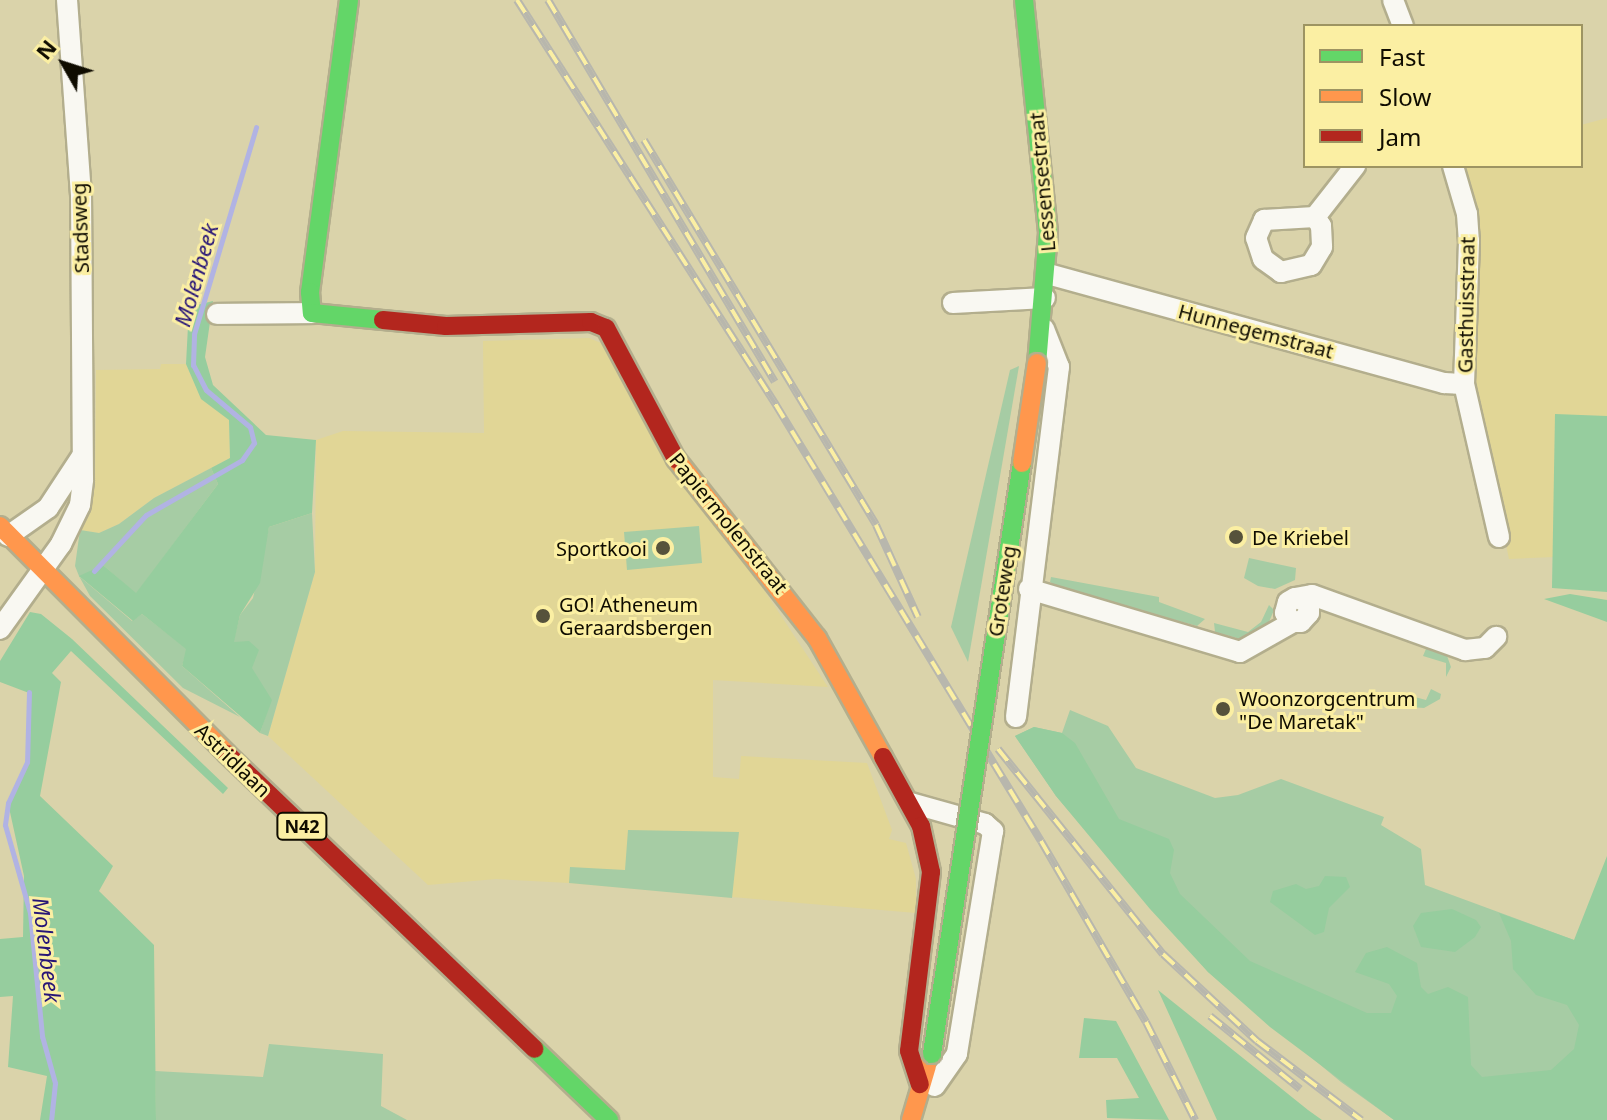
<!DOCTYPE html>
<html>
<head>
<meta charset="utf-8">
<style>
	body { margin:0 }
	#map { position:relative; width:1607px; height:1120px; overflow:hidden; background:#dad3aa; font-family:"Noto Sans",sans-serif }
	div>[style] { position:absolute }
	.built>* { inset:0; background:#e1d696 }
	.green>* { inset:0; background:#a6cca4 }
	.forest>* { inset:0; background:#96cd9e }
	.stream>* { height:5px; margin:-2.5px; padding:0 2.5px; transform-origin:2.5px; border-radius:2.5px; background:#b1b3e3 }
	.roads { filter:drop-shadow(2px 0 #b3ae8d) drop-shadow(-2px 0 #b3ae8d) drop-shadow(0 2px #b3ae8d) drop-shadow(0 -2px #b3ae8d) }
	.street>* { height:20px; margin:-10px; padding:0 10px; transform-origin:10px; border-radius:10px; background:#f9f8f2 }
	.fast>* { height:18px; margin:-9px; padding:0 9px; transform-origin:9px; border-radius:9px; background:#63d668 }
	.slow>* { height:18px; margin:-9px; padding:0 9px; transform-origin:9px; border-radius:9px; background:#ff974d }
	.jam>* { height:18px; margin:-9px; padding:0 9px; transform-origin:9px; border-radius:9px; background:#b3261e }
	.rail>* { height:8px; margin-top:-4px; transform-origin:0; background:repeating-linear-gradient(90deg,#fbefa3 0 15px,#b8b7ad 0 30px); box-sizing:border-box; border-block:2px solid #b8b7ad }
	.bridges { filter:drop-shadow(2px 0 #b3ae8d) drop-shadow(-2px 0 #b3ae8d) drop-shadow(0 2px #b3ae8d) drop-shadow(0 -2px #b3ae8d) }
	.fast-bridge>* { height:18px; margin:-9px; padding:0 9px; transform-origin:9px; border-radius:9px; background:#63d668 }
	.slow-bridge>* { height:18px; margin:-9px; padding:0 9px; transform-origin:9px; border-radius:9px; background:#ff974d }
	.dots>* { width:22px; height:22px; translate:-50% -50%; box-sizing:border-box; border:4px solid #fbefa3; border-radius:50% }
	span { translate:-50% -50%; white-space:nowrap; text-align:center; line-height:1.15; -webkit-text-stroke:6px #fbefa3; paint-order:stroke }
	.shield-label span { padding:2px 6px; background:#fbefa3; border:2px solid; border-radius:6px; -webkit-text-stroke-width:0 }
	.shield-label { font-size:18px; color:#0f0c00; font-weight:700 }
	.street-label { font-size:20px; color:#0f0c00 }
	.poi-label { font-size:20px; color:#0f0c00 }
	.left { translate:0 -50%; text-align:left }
	.right { translate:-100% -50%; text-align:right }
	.water-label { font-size:22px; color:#271577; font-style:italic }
	.legend { position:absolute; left:1303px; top:24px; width:280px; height:144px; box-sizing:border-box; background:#fbefa3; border:2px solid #9d9462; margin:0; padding:10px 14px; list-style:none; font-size:24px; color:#0f0c00 }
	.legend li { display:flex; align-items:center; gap:16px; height:40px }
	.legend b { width:40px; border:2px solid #9d9462 }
	.north { position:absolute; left:24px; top:24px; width:80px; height:80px; -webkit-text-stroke:6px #fbefa3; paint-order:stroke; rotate:309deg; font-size:22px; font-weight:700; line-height:32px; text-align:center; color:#0f0c00 }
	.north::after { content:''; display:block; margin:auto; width:28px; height:36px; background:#0f0c00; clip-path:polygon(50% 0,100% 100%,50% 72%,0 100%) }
</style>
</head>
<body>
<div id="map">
	<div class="built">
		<div style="clip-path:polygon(1607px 118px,1607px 416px,1555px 415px,1554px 557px,1509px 559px,1474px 392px,1459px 166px,1581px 166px,1581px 125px)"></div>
		<div style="clip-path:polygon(589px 338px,601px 343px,828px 687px,713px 680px,713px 777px,739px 779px,741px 756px,867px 763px,892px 830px,889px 839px,906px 843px,916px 879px,916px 913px,569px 883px,496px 879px,428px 885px,268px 736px,315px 572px,316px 440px,343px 431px,484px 433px,483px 341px)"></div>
		<div style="clip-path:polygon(161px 364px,186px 364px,201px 398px,229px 420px,230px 458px,154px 498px,119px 524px,99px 533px,80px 530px,95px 487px,96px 370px,160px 369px)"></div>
	</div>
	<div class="green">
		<div style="clip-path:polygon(1019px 366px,968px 662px,951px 627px,1010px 370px)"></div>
		<div style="clip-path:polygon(211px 468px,218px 484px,136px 594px,103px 565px,80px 577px,132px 621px,142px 614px,187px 649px,182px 666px,240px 717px,183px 688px,90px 596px,79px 576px,75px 566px,80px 530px,99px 533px,119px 524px,154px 498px)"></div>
		<div style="clip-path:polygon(312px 513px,315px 572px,268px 736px,260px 733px,271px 700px,233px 643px,240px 615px,253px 598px,269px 527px)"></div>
		<div style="clip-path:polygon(699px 526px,702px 563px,627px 570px,624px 532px)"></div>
		<div style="clip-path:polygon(1249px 558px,1296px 568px,1295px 580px,1275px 589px,1258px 586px,1244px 578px)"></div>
		<div style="clip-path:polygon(1051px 577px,1159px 597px,1159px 602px,1205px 619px,1197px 626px,1062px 589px,1050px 582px)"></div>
		<div style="clip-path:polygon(1269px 605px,1274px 610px,1266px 629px,1244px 640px,1215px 632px,1214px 623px,1248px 632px,1261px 622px)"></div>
		<div style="clip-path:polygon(1428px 644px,1446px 653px,1451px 667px,1446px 677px,1446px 663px,1423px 656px)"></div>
		<div style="clip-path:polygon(1431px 689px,1441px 694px,1440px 699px,1424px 708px,1411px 707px,1415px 697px,1426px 700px)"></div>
		<div style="clip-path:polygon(1070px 710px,1108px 726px,1136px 768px,1215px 798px,1238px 795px,1281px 779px,1384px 817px,1381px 825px,1421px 849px,1425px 885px,1574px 940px,1607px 1120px,1394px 1120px,1341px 1082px,1208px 972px,1056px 796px,1015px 736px,1034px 727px,1062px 733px)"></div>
		<div style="clip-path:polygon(628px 830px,739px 832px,732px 898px,569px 883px,570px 867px,625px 870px)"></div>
		<div style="clip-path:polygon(269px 1044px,383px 1054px,381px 1106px,407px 1120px,156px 1120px,155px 1071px,263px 1077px)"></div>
	</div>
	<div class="forest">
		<div style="clip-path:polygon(213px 301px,205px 357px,213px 385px,266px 435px,316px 440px,312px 513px,269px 527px,260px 583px,240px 615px,234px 642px,249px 641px,259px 650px,252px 668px,272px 700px,260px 733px,182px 666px,186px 649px,142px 614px,133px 621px,79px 576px,103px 565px,136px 593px,218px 484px,211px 468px,230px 458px,229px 420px,201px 399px,186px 364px,189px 307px)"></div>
		<div style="clip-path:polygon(1555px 414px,1607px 416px,1607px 592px,1552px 588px)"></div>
		<div style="clip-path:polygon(1570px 594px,1607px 600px,1607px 622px,1544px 599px)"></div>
		<div style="clip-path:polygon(30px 612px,41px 614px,72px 639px,228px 788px,223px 794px,71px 651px,52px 673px,61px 682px,40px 796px,113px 866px,99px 891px,154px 945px,156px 1120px,40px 1120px,47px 1076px,8px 1067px,13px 996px,0 997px,0 939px,23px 937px,24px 876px,8px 803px,27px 762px,29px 693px,0 682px,0 661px)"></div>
		<div style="clip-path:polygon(1034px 727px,1062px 733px,1075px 743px,1119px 819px,1169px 839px,1174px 850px,1170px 873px,1180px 894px,1250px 961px,1367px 1013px,1391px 1013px,1397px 996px,1389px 984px,1355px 972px,1366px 953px,1387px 947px,1417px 963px,1421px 987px,1428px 994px,1448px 987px,1468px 997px,1471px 1065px,1482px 1077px,1551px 1070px,1574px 1049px,1579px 1025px,1567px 1005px,1536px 995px,1513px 969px,1511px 941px,1499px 913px,1574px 940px,1607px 856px,1607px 1120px,1394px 1120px,1270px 1027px,1208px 972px,1150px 909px,1056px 796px,1015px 736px)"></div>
		<div style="clip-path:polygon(1325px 876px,1346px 877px,1350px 887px,1329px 908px,1324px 932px,1315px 935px,1270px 902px,1273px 891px,1296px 884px,1306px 889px,1319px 886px)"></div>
		<div style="clip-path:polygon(1452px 909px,1476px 920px,1481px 927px,1475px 937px,1455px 952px,1421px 947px,1413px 926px,1421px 913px)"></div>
		<div style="clip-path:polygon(1158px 990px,1308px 1110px,1322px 1120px,1217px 1120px)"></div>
		<div style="clip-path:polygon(1084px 1018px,1116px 1021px,1169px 1120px,1107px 1118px,1106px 1100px,1139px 1098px,1117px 1058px,1079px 1058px)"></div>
	</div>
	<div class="stream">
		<div style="left:94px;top:571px;width:76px;rotate:-47.1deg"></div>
		<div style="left:146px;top:515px;width:111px;rotate:-29.8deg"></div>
		<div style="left:242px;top:460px;width:21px;rotate:-55deg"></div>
		<div style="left:254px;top:443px;width:16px;rotate:-104deg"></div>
		<div style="left:250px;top:427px;width:57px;rotate:-139.9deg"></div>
		<div style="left:206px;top:390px;width:28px;rotate:-117deg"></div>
		<div style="left:193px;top:365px;width:31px;rotate:-88deg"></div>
		<div style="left:194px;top:334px;width:216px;rotate:-73.3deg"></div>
		<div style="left:29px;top:692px;width:70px;rotate:91.6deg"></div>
		<div style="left:27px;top:762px;width:45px;rotate:114.9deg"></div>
		<div style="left:8px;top:803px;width:22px;rotate:98deg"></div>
		<div style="left:5px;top:825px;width:91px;rotate:74.1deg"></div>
		<div style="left:30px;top:913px;width:124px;rotate:84.4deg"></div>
		<div style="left:42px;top:1036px;width:49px;rotate:74.5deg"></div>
		<div style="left:55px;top:1083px;width:37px;rotate:96deg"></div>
	</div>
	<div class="roads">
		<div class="street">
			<div style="left:1393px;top:0;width:28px;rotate:69deg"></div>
			<div style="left:1453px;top:166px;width:50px;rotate:73.7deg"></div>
			<div style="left:1467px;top:214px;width:27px;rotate:86deg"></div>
			<div style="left:1469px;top:241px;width:143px;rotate:92deg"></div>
			<div style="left:1464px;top:384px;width:157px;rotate:77.1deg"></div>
			<div style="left:1315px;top:217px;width:11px;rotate:56deg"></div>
			<div style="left:1321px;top:226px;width:21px;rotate:87deg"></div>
			<div style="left:1322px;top:247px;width:21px;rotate:121deg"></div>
			<div style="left:1311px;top:265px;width:31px;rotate:167deg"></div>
			<div style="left:1281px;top:272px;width:22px;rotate:-144deg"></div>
			<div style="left:1263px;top:259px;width:22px;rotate:-108deg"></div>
			<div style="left:1256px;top:238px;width:20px;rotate:-66deg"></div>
			<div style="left:1264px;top:220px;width:51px;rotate:-3.4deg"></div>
			<div style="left:1315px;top:217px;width:65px;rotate:-51.9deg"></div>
			<div style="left:1048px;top:274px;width:411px;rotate:15.4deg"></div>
			<div style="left:1444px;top:383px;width:20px;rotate:3deg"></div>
			<div style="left:953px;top:303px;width:92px;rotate:-3.1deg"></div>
			<div style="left:217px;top:314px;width:95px;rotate:-0.6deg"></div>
			<div style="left:8px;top:536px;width:49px;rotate:-35deg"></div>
			<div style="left:48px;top:508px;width:62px;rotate:-56.8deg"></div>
			<div style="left:1029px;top:589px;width:220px;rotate:16.6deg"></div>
			<div style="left:1240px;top:652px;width:61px;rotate:-29.5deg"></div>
			<div style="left:1299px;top:598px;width:12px;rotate:35deg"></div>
			<div style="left:1309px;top:605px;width:8px;rotate:90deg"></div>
			<div style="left:1309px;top:613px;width:12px;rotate:132deg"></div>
			<div style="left:1301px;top:622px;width:8px;rotate:180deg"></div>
			<div style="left:1293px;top:622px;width:12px;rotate:-132deg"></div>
			<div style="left:1285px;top:613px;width:11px;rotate:-75deg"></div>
			<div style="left:1288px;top:602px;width:8px;rotate:-30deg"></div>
			<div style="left:1295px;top:598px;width:17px;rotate:-10deg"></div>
			<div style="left:1312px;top:595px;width:163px;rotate:19.8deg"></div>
			<div style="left:1465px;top:650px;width:20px;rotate:-6deg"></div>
			<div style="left:1485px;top:648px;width:16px;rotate:-45deg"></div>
			<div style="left:0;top:629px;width:105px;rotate:-54.3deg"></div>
			<div style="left:61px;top:544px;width:43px;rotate:-64deg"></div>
			<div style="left:80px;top:505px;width:26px;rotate:-83deg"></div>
			<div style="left:83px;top:479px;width:284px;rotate:-90.4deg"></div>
			<div style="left:81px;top:195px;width:196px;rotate:-94.1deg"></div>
			<div style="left:1016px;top:717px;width:353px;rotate:-83deg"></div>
			<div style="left:1059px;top:367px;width:41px;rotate:-111.5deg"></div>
			<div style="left:911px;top:803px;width:77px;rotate:15.8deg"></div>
			<div style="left:985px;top:824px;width:11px;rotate:41deg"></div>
			<div style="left:993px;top:831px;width:226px;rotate:99.2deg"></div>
			<div style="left:957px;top:1054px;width:39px;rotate:125deg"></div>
		</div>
		<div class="fast">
			<div style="left:349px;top:0;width:295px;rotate:97.6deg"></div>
			<div style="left:310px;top:292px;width:21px;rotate:85deg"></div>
			<div style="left:312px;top:313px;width:71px;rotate:5.6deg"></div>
			<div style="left:1024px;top:0;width:234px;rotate:84.1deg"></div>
			<div style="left:1048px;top:233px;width:130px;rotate:94.8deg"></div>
			<div style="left:535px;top:1049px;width:103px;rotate:43.8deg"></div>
		</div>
		<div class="slow">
			<div style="left:676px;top:459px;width:228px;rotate:51.8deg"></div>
			<div style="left:817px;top:638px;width:136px;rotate:61deg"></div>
			<div style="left:0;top:526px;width:322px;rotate:45.1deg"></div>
			<div style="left:911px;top:1120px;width:56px;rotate:-73.5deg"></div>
		</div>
		<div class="jam">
			<div style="left:383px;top:320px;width:63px;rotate:5.4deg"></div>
			<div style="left:446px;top:326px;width:145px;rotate:-1.6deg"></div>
			<div style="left:591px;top:322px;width:16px;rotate:22deg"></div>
			<div style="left:606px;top:328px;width:149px;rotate:61.9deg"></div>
			<div style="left:227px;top:754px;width:426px;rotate:43.8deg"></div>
			<div style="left:883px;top:757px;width:79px;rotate:61.2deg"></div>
			<div style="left:921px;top:826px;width:47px;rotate:77.7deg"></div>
			<div style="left:931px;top:872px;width:180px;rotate:97deg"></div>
			<div style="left:909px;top:1051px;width:35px;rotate:72deg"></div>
		</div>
	</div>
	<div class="rail">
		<div style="left:517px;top:0;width:481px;rotate:57.4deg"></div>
		<div style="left:776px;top:405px;width:510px;rotate:58.71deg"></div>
		<div style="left:1041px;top:841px;width:209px;rotate:59.9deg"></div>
		<div style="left:1146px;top:1022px;width:110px;rotate:63.4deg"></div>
		<div style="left:548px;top:0;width:444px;rotate:59.3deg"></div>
		<div style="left:644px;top:140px;width:449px;rotate:58.9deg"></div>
		<div style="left:876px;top:525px;width:101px;rotate:65.5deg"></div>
		<div style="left:998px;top:749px;width:263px;rotate:51.2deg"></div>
		<div style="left:1163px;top:954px;width:128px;rotate:42.8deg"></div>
		<div style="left:1257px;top:1041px;width:131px;rotate:37.2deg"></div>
		<div style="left:1210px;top:1016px;width:116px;rotate:39deg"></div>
	</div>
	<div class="bridges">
		<div class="fast-bridge">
			<div style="left:932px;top:1054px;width:598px;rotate:-81.34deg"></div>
		</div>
		<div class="slow-bridge">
			<div style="left:1022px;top:463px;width:101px;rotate:-81.5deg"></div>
		</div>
	</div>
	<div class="dots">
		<div style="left:1236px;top:537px;background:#56523b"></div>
		<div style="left:663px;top:548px;background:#56523b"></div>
		<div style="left:543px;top:616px;background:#56523b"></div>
		<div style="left:1223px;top:709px;background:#56523b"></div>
	</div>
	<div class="shield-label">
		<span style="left:302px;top:826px">N42</span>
	</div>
	<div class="street-label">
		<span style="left:1042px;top:182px;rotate:-95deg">Lessensestraat</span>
		<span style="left:80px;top:228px;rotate:-92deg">Stadsweg</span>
		<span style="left:1466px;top:305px;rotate:-89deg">Gasthuisstraat</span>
		<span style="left:1256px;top:331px;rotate:15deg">Hunnegemstraat</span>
		<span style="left:729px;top:523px;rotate:51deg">Papiermolenstraat</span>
		<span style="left:1002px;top:591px;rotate:-81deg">Groteweg</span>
		<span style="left:233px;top:760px;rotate:44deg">Astridlaan</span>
	</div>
	<div class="poi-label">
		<span class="left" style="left:1252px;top:537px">De Kriebel</span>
		<span class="right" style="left:647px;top:548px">Sportkooi</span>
		<span class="left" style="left:559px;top:616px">GO! Atheneum<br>Geraardsbergen</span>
		<span class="left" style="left:1239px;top:710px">Woonzorgcentrum<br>"De Maretak"</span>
	</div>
	<div class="water-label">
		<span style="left:196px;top:275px;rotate:-74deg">Molenbeek</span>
		<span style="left:47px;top:950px;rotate:83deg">Molenbeek</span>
	</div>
	<ul class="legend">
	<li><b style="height:10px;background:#63d668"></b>Fast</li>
	<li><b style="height:10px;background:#ff974d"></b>Slow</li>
	<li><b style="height:10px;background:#b3261e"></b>Jam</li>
	</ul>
	<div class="north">N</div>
</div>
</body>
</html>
